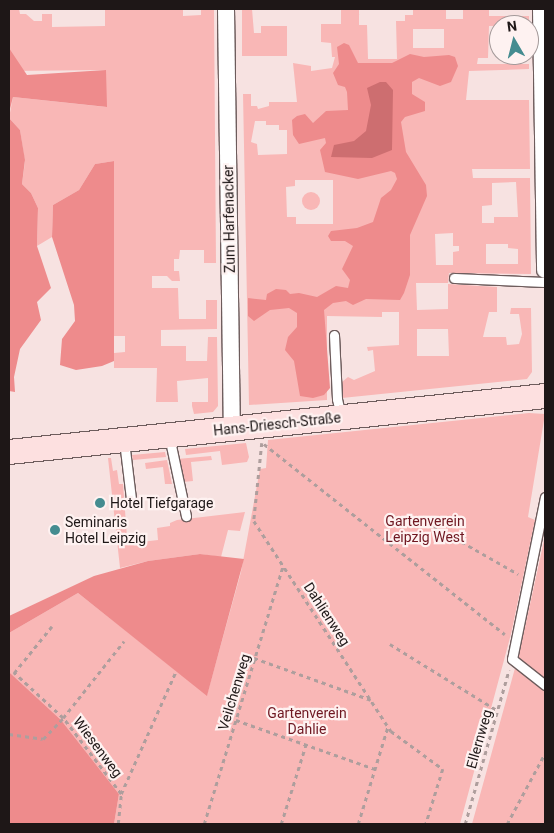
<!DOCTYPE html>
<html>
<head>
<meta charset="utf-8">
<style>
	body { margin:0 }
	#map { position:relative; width:554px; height:833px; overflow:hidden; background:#f7e2e1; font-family:Roboto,sans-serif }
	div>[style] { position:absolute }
	.green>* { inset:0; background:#f9b7b6 }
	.round { border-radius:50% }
	.forest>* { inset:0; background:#ee8b8c }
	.water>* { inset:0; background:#cd6e70 }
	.path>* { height:2.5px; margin-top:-1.25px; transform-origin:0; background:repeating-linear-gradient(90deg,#ae9e9d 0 4px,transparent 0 8px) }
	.roads { filter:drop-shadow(1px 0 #6d5c5c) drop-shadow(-1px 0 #6d5c5c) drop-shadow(0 1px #6d5c5c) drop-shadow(0 -1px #6d5c5c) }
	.service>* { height:9px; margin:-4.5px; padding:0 4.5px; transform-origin:4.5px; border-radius:4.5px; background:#fff }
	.minor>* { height:16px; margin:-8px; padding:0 8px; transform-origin:8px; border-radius:8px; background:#fff }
	.secondary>* { height:24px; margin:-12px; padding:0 12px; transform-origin:12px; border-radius:12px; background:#fde0e0 }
	.dots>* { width:14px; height:14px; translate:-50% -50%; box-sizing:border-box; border:2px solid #fef2f1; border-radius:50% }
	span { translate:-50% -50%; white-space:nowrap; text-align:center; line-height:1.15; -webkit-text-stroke:4.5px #fef2f1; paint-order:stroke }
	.street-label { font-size:14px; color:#1e1717 }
	.poi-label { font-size:14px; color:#1e1717 }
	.left { translate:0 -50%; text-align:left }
	.park-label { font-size:14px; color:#6f1721 }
	.frame { position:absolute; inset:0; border:10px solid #1e1717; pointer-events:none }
	.north { position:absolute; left:489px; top:15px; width:50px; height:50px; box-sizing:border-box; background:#fef2f1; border:1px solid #a49a9a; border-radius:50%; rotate:352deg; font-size:14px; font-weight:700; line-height:20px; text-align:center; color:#1e1717 }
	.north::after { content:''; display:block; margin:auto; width:18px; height:22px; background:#458c90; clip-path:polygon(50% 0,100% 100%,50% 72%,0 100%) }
</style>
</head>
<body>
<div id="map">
	<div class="green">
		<div style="clip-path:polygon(9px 9px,19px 9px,20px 14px,26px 14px,34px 21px,42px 21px,42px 14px,52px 14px,52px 27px,105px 26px,105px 9px,183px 9px,183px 16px,201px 15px,201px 9px,214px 9px,216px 263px,204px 263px,204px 250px,180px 250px,179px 259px,174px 259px,174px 271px,179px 271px,180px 281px,172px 281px,167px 276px,152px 276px,152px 288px,178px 288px,179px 319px,206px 319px,206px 300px,217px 300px,217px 329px,161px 330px,161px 346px,186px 346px,186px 361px,207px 361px,208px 337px,217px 337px,218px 406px,213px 412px,194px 414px,192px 406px,192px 402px,208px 402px,208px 378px,177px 381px,178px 402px,156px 402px,157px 368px,114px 368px,114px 353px,125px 352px,125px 336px,114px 336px,114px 161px,95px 164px,79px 190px,53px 205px,52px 237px,37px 246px,38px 208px,31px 193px,22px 184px,25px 162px,20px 130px,9px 118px,13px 97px,106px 107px,106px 70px,9px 71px)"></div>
		<div style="clip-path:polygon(242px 9px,252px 9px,254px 33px,261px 33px,261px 26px,287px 26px,287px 56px,242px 56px)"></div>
		<div style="clip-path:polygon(evenodd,341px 9px,359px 9px,359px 25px,367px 25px,368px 59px,397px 59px,396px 21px,405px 21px,405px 15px,413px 15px,413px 9px,446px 9px,446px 19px,463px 19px,463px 9px,489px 9px,489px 16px,529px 16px,529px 25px,489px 26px,488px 58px,478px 58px,477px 64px,529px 64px,529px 69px,469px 71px,466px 100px,529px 100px,530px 169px,472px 169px,473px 178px,530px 178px,531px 274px,449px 273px,448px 283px,416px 283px,417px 310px,448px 309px,448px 284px,497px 287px,497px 312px,489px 312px,483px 337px,506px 337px,507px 345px,519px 344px,522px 334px,519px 314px,510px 314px,511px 308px,531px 308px,532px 372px,527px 379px,342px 398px,342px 382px,348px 377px,354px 380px,375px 371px,373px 350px,368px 351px,367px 347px,399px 345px,399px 312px,382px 312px,382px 317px,327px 316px,327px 400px,249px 405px,243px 94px,251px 94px,251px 106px,257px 106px,258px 109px,269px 106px,269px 102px,297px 102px,293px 63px,311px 66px,311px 71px,332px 68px,335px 57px,332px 57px,331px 43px,321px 42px,321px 24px,341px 24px,341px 9px,413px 29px,444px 29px,444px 48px,413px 48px,413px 29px,341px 9px,255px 121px,266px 121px,266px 125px,279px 125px,279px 130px,287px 130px,287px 154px,258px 155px,257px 144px,251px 142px,255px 121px,341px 9px,295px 180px,333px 180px,333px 224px,296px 224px,296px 217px,287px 217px,286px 187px,295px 186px,295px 180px,341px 9px,516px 182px,518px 217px,494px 217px,494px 223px,482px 223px,482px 206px,492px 205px,492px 183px,516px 182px,341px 9px,453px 233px,453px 246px,459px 246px,459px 251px,453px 252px,453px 265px,436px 265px,435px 234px,453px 233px,341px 9px,486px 244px,508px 244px,508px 248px,518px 249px,518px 264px,486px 264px,486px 244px,341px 9px,417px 329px,448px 329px,449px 356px,417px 356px,417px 329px)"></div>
		<div class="round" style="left:302px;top:192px;width:18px;height:18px"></div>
		<div style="clip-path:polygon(529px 413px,545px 414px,528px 517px,535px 520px,511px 634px,460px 824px,114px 824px,119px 794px,61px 720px,9px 672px,9px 633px,78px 593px,207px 695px,241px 572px,260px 469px,266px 468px,268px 440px)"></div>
		<div style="clip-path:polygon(246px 443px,249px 457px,247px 462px,222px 465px,220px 451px,186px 455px,185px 449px)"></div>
		<div style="clip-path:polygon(165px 452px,166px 457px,133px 460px,132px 455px)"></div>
		<div style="clip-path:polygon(211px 456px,212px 460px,191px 462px,193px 481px,183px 482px,177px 459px)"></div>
		<div style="clip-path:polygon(108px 458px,111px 458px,113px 471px,117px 470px,119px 484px,123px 484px,127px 537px,140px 535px,141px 542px,158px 540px,157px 528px,170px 526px,170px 523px,177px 520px,245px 512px,240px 531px,228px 530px,221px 557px,200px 554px,148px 561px,120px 568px)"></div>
		<div style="clip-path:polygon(167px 460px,172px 484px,165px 484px,163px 467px,146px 469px,145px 463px)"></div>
		<div style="clip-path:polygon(545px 536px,545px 824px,472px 824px,520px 650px)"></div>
	</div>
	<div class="forest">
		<div style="clip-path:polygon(344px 43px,349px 45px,358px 63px,392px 63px,410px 54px,424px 57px,449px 55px,455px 57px,458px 66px,451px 82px,440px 86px,419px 78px,412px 82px,412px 94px,425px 102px,425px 111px,405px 117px,401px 122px,406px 152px,426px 185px,427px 196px,410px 235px,410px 275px,404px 293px,400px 300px,366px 299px,353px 305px,346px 301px,333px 303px,324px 310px,330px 388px,324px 395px,313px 398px,300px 396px,294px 361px,285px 350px,288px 337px,297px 327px,297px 313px,289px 308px,270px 310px,254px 321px,248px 316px,248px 298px,266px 300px,267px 294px,276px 289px,286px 290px,290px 294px,299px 293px,317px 297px,336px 286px,348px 288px,350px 280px,342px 269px,353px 246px,345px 241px,331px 241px,328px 236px,331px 231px,357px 228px,373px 222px,381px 198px,391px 190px,397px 179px,395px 173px,391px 171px,358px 179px,325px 172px,320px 150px,326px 143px,325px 138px,299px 144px,293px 135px,292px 120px,297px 116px,305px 114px,313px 123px,326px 111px,348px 110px,347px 92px,345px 87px,338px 85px,333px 73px,339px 64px,337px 47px)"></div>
		<div style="clip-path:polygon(9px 48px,27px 75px,106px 70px,107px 107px,13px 97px,9px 113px)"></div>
		<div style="clip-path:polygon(9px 118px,20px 130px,25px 160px,22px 184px,31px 193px,38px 208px,37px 246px,51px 288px,37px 302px,41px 320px,20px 349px,14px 377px,15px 392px,9px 391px)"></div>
		<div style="clip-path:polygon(114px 161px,114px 361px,102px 366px,76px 370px,60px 365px,62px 339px,75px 321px,74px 305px,52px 237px,53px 205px,79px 190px,95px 164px)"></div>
		<div style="clip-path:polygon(200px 554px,244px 559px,207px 696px,78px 593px,9px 633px,9px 616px,94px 576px,148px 561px)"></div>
		<div style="clip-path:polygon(9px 672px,61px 720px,119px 794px,114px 824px,9px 824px)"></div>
	</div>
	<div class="water">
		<div style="clip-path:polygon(380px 82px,386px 82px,393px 90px,392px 150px,372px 158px,331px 157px,334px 145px,354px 141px,366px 131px,371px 105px,367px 88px)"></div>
	</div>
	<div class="path">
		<div style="left:262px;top:443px;width:78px;rotate:95.9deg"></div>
		<div style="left:254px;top:521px;width:251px;rotate:56.9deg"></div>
		<div style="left:391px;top:731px;width:64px;rotate:36.2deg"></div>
		<div style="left:443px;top:769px;width:58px;rotate:107.2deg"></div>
		<div style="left:264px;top:444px;width:307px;rotate:38.3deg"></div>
		<div style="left:434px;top:526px;width:97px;rotate:29.7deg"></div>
		<div style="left:390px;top:644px;width:126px;rotate:31.7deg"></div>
		<div style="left:254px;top:658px;width:124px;rotate:19.7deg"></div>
		<div style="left:236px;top:720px;width:147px;rotate:19.4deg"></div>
		<div style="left:9px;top:734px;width:34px;rotate:8deg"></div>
		<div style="left:43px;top:739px;width:29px;rotate:-46deg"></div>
		<div style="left:63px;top:718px;width:67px;rotate:-137.4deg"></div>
		<div style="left:14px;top:673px;width:60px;rotate:-51deg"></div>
		<div style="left:121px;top:794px;width:135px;rotate:-65.9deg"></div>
		<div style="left:118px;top:824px;width:30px;rotate:-84deg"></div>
		<div style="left:121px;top:794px;width:96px;rotate:-127.3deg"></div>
		<div style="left:63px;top:718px;width:98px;rotate:-51.6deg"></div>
		<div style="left:204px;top:824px;width:271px;rotate:-73deg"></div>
		<div style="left:281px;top:824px;width:84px;rotate:-72.6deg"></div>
		<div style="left:358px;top:824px;width:102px;rotate:-73deg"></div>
		<div style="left:465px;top:824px;width:160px;rotate:-74.1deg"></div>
		<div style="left:507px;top:824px;width:81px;rotate:-61.8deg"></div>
	</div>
	<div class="roads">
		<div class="service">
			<div style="left:454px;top:278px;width:91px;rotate:2.5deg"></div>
			<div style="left:334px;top:335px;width:64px;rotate:87.3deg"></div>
			<div style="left:337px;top:399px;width:18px;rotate:77deg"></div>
			<div style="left:169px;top:436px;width:82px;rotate:78deg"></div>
			<div style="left:124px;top:441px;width:58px;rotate:83.1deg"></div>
			<div style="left:545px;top:497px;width:165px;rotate:101.5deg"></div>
			<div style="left:512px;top:659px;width:42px;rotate:38.2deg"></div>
		</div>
		<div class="minor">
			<div style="left:226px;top:9px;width:420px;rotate:89.2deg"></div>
			<div style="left:541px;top:9px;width:261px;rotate:89.1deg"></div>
		</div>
		<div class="secondary">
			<div style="left:9px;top:452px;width:539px;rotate:-5.96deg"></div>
		</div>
	</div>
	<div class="dots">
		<div style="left:100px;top:503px;background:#458c90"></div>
		<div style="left:55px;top:530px;background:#458c90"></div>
	</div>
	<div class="street-label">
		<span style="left:229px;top:219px;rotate:-91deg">Zum Harfenacker</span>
		<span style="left:277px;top:424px;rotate:-6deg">Hans-Driesch-Straße</span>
		<span style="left:327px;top:614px;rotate:57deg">Dahlienweg</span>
		<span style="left:234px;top:692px;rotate:-73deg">Veilchenweg</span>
		<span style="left:479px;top:739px;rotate:-74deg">Ellernweg</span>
		<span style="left:98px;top:747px;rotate:53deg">Wiesenweg</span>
	</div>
	<div class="poi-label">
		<span class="left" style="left:110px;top:503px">Hotel Tiefgarage</span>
		<span class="left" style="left:65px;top:530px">Seminaris<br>Hotel Leipzig</span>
	</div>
	<div class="park-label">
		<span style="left:425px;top:529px">Gartenverein<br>Leipzig West</span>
		<span style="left:307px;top:721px">Gartenverein<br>Dahlie</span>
	</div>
	<div class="frame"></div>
	<div class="north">N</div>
</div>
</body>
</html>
